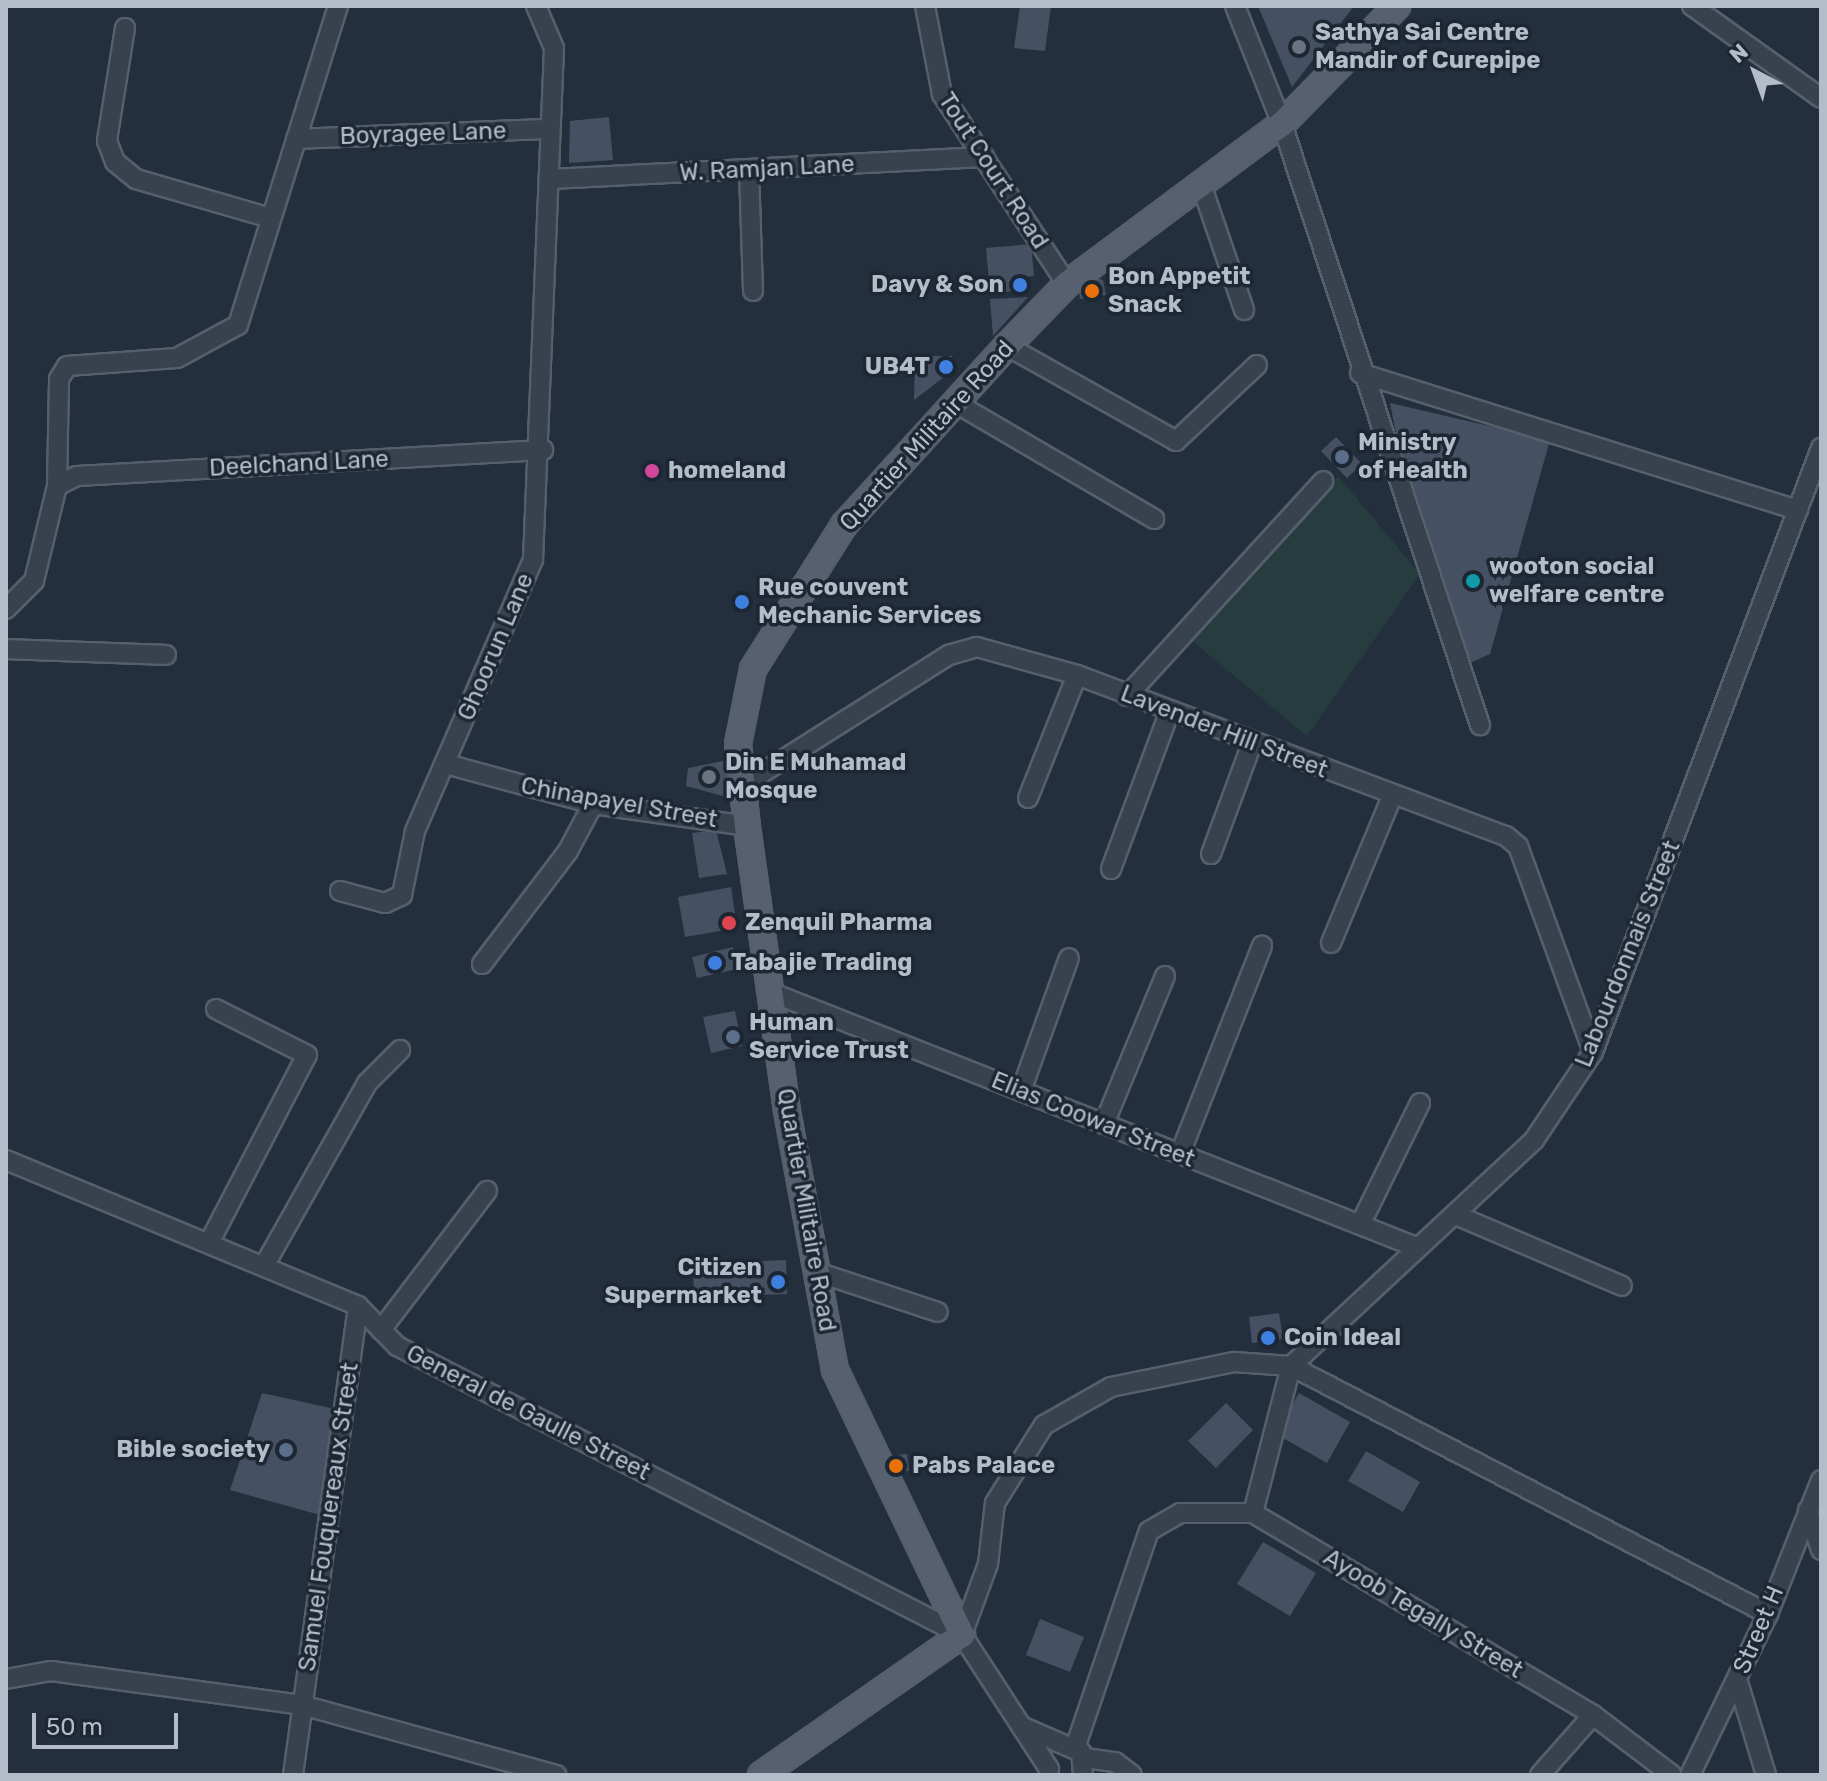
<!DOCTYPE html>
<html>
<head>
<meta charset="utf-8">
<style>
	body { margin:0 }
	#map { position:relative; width:1827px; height:1781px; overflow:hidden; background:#242f3e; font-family:Rubik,sans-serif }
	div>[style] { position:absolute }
	.green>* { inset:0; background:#263c3f }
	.building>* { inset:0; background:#455162 }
	.roads { filter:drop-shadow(2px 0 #565f6c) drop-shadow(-2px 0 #565f6c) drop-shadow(0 2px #565f6c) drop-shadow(0 -2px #565f6c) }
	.minor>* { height:18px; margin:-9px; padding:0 9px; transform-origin:9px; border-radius:9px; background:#38414e }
	.major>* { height:24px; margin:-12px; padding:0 12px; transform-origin:12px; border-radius:12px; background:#56606e }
	.dots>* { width:22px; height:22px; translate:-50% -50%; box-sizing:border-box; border:4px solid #1d2633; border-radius:50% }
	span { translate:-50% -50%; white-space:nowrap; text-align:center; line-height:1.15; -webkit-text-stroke:7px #1d2633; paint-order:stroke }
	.poi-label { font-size:24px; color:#b4bcc9; font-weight:700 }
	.left { translate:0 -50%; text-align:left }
	.right { translate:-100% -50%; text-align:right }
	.street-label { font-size:24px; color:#b4bcc9 }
	.frame { position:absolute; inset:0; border:8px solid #b4bcc9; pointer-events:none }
	.north { position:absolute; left:1715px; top:32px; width:80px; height:80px; -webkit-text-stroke:6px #1d2633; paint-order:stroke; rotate:319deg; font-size:22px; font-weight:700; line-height:32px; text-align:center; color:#b4bcc9 }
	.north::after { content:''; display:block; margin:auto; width:28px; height:36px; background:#b4bcc9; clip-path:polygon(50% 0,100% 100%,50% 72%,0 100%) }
	.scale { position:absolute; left:32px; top:1713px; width:146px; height:36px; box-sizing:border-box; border:4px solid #b4bcc9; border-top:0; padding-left:10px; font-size:24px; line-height:28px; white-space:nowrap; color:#b4bcc9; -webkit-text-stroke:6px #1d2633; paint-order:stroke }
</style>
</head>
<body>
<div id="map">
	<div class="green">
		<div style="clip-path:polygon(1338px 476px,1420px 574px,1307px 736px,1186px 636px)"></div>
	</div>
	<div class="building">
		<div style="clip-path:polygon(1020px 6px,1051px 6px,1045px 51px,1014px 48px)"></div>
		<div style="clip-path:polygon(1258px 6px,1354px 6px,1292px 87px)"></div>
		<div style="clip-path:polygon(609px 117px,613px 160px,569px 163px,570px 121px)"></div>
		<div style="clip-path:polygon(1031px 244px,1034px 276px,1024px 277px,1025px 290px,990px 294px,986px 248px)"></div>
		<div style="clip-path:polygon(1088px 276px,1103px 280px,1106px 295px,1080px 299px,1078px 287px)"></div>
		<div style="clip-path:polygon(1028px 297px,993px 336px,990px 299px)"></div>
		<div style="clip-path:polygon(915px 356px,952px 356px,952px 371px,914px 400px)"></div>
		<div style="clip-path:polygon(1390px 403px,1550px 440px,1490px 654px,1463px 666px,1411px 509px)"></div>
		<div style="clip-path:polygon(1336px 437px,1362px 464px,1347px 478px,1321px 451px)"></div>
		<div style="clip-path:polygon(728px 760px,734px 799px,686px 786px,688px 768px)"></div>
		<div style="clip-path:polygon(716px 830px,727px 874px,699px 878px,692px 833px)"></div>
		<div style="clip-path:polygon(731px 887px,737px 928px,685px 937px,678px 897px)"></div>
		<div style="clip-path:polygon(733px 947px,737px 969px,697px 978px,692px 957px)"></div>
		<div style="clip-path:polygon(735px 1011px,742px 1046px,711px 1053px,703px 1017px)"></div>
		<div style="clip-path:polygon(786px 1260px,787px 1294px,694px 1298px,693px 1264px)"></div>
		<div style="clip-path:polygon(1279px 1313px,1283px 1339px,1252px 1343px,1249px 1317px)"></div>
		<div style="clip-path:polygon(262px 1393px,335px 1409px,320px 1515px,230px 1490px)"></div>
		<div style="clip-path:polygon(1299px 1393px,1350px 1422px,1327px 1463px,1276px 1434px)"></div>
		<div style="clip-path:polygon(1226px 1403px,1253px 1430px,1216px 1468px,1188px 1441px)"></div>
		<div style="clip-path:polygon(1366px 1451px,1420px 1482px,1403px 1512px,1348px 1481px)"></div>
		<div style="clip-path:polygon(907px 1454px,909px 1471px,889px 1473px,887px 1456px)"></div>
		<div style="clip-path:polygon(1263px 1542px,1316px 1573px,1290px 1616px,1237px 1584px)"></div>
		<div style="clip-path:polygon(1040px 1619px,1084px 1637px,1070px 1672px,1026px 1655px)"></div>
	</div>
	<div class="roads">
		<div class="minor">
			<div style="left:925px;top:6px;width:90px;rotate:79.1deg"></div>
			<div style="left:942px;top:94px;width:227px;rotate:56.7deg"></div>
			<div style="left:1235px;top:6px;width:127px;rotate:68.3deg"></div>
			<div style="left:1282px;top:124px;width:633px;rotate:71.77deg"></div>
			<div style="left:1692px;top:6px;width:158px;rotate:35.5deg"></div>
			<div style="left:125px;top:28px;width:114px;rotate:99.1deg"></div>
			<div style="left:107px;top:141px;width:22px;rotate:69deg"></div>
			<div style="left:115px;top:162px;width:27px;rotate:39deg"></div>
			<div style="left:136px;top:179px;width:136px;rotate:16.2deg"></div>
			<div style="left:296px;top:139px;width:253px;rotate:-2.3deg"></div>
			<div style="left:749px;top:170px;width:121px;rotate:88.1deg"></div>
			<div style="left:550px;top:179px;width:435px;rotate:-2.9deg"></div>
			<div style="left:1202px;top:187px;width:130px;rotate:71.1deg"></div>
			<div style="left:1007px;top:346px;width:194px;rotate:29.3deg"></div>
			<div style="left:1176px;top:441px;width:111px;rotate:-43.2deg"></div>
			<div style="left:1360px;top:373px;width:459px;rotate:17.4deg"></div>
			<div style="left:954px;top:402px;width:232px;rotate:30.3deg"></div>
			<div style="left:57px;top:486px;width:22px;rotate:-27deg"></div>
			<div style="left:77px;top:476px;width:467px;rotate:-3.2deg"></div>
			<div style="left:6px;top:609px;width:40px;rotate:-45deg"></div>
			<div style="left:34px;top:581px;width:98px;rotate:-76.4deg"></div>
			<div style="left:57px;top:486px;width:107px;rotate:-88.9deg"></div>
			<div style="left:59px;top:379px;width:15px;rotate:-58deg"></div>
			<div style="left:67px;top:366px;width:110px;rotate:-4.2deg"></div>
			<div style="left:177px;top:358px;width:69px;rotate:-28.4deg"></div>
			<div style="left:238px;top:325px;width:334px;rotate:-72.6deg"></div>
			<div style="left:6px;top:649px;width:160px;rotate:2.1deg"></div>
			<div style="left:1127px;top:696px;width:291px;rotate:-47.6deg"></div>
			<div style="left:446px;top:764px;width:152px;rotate:15.2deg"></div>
			<div style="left:593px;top:804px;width:156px;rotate:8.1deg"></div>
			<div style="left:743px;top:785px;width:244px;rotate:-32.3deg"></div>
			<div style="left:949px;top:655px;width:29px;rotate:-16deg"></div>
			<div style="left:977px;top:647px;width:104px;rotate:15.6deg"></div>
			<div style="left:1077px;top:675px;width:458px;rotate:20.6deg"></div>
			<div style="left:1506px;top:836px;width:16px;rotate:40deg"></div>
			<div style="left:1518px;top:846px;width:219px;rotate:70deg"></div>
			<div style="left:1028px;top:798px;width:132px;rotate:-68.3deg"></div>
			<div style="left:1211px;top:854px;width:115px;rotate:-69.7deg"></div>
			<div style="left:1111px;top:869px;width:166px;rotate:-69.6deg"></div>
			<div style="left:340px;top:891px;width:47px;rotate:14.9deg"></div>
			<div style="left:385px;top:903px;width:19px;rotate:-25deg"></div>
			<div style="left:402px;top:895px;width:65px;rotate:-78.5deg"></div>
			<div style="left:415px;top:831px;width:296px;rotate:-66.5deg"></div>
			<div style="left:533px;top:560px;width:512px;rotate:-87.65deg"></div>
			<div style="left:554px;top:48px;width:46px;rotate:-113.2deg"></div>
			<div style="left:1331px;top:943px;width:161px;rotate:-67.4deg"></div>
			<div style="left:482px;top:964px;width:142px;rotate:-52.7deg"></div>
			<div style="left:568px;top:851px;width:53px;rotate:-62deg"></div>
			<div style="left:770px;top:992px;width:695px;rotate:21.54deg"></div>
			<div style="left:1021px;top:1091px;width:141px;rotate:-70.2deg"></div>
			<div style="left:1104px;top:1124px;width:160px;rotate:-67.6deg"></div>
			<div style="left:1180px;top:1154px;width:224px;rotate:-68.5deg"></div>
			<div style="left:6px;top:1160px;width:381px;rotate:22.5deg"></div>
			<div style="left:358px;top:1306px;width:56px;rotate:45.7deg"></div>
			<div style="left:397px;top:1346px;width:635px;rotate:27.09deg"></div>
			<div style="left:1458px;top:1216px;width:178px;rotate:23.1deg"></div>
			<div style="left:1360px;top:1225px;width:136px;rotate:-63.8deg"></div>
			<div style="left:209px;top:1243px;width:212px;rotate:-62.5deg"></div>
			<div style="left:307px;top:1055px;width:102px;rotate:-153.2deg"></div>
			<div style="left:264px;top:1266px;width:210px;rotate:-60.6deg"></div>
			<div style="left:367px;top:1083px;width:47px;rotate:-45deg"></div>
			<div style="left:817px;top:1272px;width:127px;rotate:18.3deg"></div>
			<div style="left:381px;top:1330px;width:175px;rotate:-52.7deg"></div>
			<div style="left:1291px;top:1366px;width:332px;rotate:-42.9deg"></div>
			<div style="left:1534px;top:1140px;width:106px;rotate:-56.2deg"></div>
			<div style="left:1593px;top:1052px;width:646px;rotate:-69.32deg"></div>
			<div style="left:1808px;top:1510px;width:42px;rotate:72deg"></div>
			<div style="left:1253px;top:1513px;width:395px;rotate:30.7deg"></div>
			<div style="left:1593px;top:1715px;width:99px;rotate:37.2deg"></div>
			<div style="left:1253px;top:1513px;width:152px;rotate:-75.5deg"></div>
			<div style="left:962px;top:1635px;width:76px;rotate:-69.9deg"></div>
			<div style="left:988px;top:1564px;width:61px;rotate:-83.5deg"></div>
			<div style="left:995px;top:1503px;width:92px;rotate:-57.9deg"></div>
			<div style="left:1044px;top:1425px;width:77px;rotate:-29.6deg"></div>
			<div style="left:1111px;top:1387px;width:126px;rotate:-11.5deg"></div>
			<div style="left:1234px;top:1362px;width:57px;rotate:4deg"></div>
			<div style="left:1291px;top:1366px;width:538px;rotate:27.47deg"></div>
			<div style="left:962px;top:1635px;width:160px;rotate:57deg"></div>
			<div style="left:6px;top:1679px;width:46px;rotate:-10.1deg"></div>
			<div style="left:51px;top:1671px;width:253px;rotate:7.7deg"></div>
			<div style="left:302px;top:1705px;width:264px;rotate:15.4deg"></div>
			<div style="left:1738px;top:1682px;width:97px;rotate:73.2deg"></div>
			<div style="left:1023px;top:1727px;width:63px;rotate:23.3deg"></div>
			<div style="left:1081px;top:1752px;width:23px;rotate:85deg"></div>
			<div style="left:1075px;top:1748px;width:229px;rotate:-71.2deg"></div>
			<div style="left:1149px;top:1531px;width:36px;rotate:-30deg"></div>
			<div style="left:1180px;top:1513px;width:73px"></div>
			<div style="left:1085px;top:1758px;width:30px;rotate:8deg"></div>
			<div style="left:1115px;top:1762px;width:21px;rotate:37deg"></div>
			<div style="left:293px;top:1775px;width:473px;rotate:-82.1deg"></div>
			<div style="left:1540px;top:1775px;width:80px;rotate:-48.5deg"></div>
			<div style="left:1690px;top:1775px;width:179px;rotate:-64.2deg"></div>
			<div style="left:1768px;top:1614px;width:144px;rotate:-68.4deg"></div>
		</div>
		<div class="major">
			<div style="left:761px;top:1775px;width:245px;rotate:-34.9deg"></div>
			<div style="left:962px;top:1635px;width:294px;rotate:-115.6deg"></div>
			<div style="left:835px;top:1370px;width:263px;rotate:-100.5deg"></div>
			<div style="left:787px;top:1111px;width:288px;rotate:-98deg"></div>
			<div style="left:747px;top:826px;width:82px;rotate:-96.3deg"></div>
			<div style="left:738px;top:744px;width:76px;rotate:-78.7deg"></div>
			<div style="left:753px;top:669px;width:170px;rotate:-57.7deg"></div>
			<div style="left:844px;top:525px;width:242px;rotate:-47.7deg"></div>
			<div style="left:1007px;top:346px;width:86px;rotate:-45.9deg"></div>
			<div style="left:1067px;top:284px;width:268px;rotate:-36.7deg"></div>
			<div style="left:1282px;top:124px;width:165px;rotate:-45.7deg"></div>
		</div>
	</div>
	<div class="dots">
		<div style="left:1299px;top:47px;background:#6b7280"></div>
		<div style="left:1020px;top:285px;background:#3f7fe0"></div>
		<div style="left:1092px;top:291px;background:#e8710a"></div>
		<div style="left:946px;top:367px;background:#3f7fe0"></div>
		<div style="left:1342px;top:457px;background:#5c6f8a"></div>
		<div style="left:652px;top:471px;background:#d1479c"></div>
		<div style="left:1473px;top:581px;background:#0f9aa8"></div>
		<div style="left:742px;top:602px;background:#3f7fe0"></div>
		<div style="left:709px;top:777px;background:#6b7280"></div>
		<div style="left:729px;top:923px;background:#e0444e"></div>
		<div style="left:715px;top:963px;background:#3f7fe0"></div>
		<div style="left:733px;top:1037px;background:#5c6f8a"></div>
		<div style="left:778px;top:1282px;background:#3f7fe0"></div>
		<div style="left:1268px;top:1338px;background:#3f7fe0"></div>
		<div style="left:286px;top:1450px;background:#5c6f8a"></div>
		<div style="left:896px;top:1466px;background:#e8710a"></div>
	</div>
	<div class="poi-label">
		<span class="left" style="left:1315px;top:47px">Sathya Sai Centre<br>Mandir of Curepipe</span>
		<span class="left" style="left:1108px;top:291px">Bon Appetit<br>Snack</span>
		<span class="right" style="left:1004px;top:285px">Davy &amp; Son</span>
		<span class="right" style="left:930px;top:367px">UB4T</span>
		<span class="left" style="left:1358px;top:457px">Ministry<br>of Health</span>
		<span class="left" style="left:668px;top:471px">homeland</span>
		<span class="left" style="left:1489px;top:581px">wooton social<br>welfare centre</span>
		<span class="left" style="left:758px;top:602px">Rue couvent<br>Mechanic Services</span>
		<span class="left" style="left:725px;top:777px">Din E Muhamad<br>Mosque</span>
		<span class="left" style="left:745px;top:923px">Zenquil Pharma</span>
		<span class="left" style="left:731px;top:963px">Tabajie Trading</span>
		<span class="left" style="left:749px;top:1037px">Human<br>Service Trust</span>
		<span class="right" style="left:762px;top:1282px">Citizen<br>Supermarket</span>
		<span class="left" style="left:1284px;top:1338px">Coin Ideal</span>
		<span class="right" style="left:270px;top:1450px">Bible society</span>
		<span class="left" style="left:912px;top:1466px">Pabs Palace</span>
	</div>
	<div class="street-label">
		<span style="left:423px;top:134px;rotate:-2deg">Boyragee Lane</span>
		<span style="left:767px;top:169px;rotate:-3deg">W. Ramjan Lane</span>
		<span style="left:993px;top:171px;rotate:57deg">Tout Court Road</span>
		<span style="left:927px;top:436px;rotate:-48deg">Quartier Militaire Road</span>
		<span style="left:299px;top:464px;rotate:-3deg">Deelchand Lane</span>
		<span style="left:496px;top:647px;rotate:-67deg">Ghoorun Lane</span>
		<span style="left:1224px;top:732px;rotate:21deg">Lavender Hill Street</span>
		<span style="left:619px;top:803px;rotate:10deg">Chinapayel Street</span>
		<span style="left:1628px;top:954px;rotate:-68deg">Labourdonnais Street</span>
		<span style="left:1093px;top:1120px;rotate:22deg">Elias Coowar Street</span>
		<span style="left:806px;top:1210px;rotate:80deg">Quartier Militaire Road</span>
		<span style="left:528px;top:1413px;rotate:27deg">General de Gaulle Street</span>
		<span style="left:329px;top:1517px;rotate:-82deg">Samuel Fouquereaux Street</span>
		<span style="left:1423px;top:1614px;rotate:31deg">Ayoob Tegally Street</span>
		<span style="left:1759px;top:1630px;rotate:-67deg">Street H</span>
	</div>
	<div class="frame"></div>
	<div class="north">N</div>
	<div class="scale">50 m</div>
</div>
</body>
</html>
